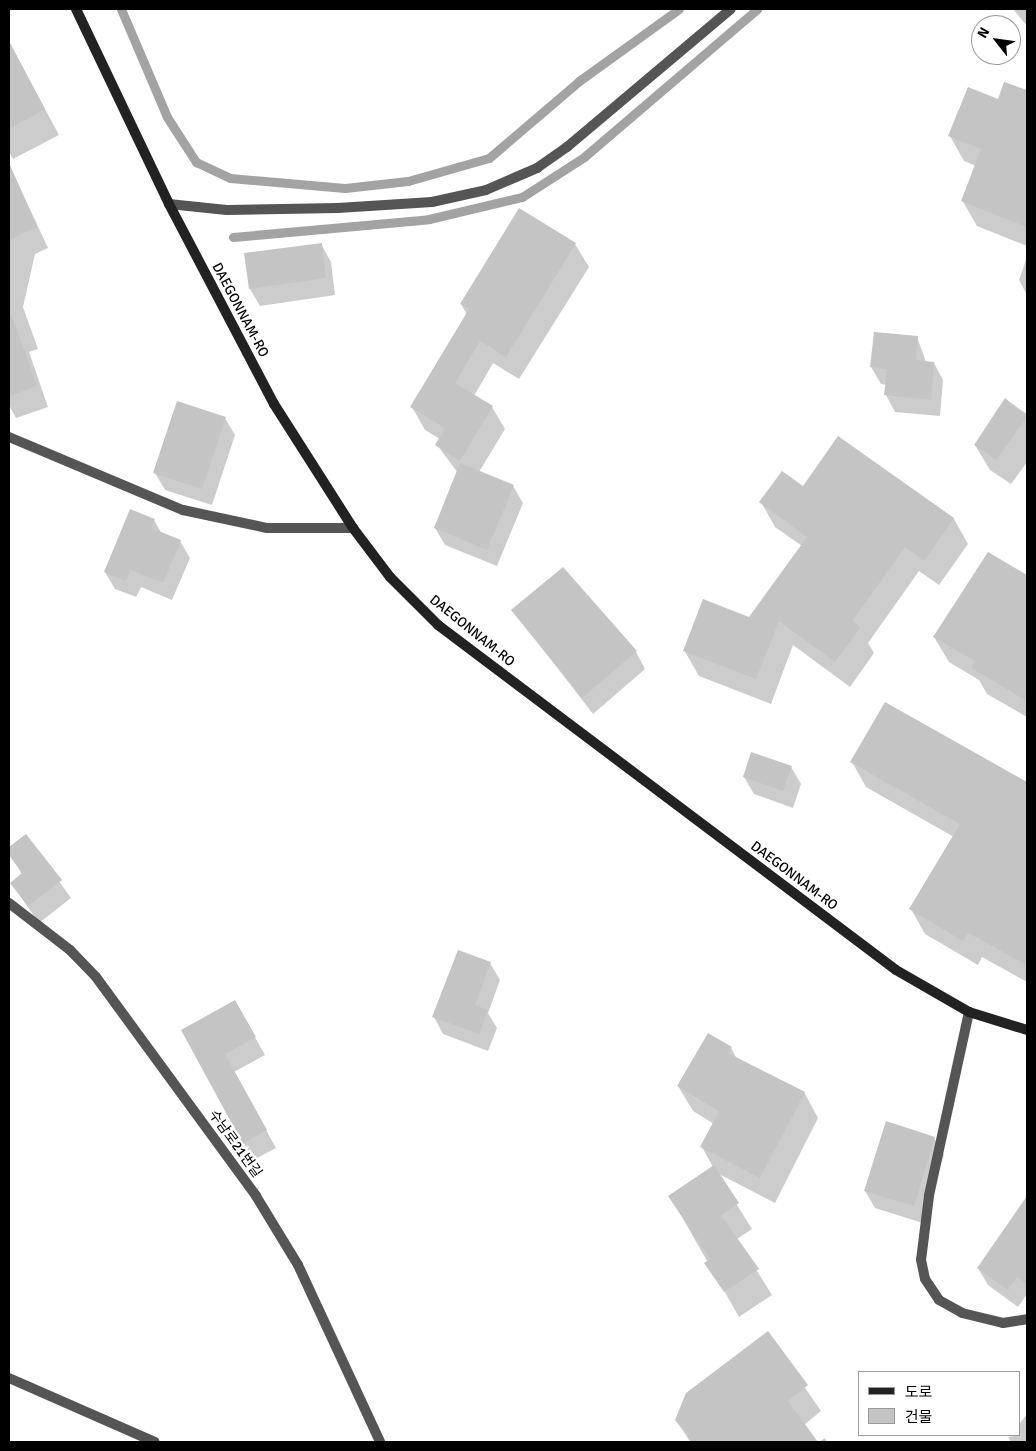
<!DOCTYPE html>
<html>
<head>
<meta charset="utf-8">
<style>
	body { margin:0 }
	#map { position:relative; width:1036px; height:1451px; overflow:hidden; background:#fff; font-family:Signika,"Noto Sans KR",sans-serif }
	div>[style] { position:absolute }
	.shadow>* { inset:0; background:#0003 }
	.stream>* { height:9px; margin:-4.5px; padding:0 4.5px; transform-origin:4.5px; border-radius:4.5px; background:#a3a3a3 }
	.building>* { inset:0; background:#c4c4c4 }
	.lane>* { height:10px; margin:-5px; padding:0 5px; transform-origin:5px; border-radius:5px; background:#555 }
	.secondary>* { height:10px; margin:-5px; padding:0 5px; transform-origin:5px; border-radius:5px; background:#222 }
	span { translate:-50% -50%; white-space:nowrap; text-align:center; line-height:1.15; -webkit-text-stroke:4.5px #fff; paint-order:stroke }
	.street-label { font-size:14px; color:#000 }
	.frame { position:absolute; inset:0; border:10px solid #000; pointer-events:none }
	.legend { position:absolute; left:858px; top:1371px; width:162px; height:65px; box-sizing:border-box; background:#fff; border:1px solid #999; margin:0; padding:6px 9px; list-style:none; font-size:15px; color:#000 }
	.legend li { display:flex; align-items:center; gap:10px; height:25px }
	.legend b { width:25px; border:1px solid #999 }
	.north { position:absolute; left:971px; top:15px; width:50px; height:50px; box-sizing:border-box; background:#fff; border:1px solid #999; border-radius:50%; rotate:300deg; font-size:14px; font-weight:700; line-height:20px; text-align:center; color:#000 }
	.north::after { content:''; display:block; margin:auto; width:18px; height:22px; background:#000; clip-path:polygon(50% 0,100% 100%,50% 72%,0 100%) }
</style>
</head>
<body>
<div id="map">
	<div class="shadow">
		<div style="clip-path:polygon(1013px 9px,1027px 9px,1027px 26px)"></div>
		<div style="clip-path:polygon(9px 42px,59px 135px,13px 159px,9px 152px)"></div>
		<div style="clip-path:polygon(1005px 83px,1027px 91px,1027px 246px,977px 226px,962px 200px,976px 166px,964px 161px,950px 136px,998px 100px)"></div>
		<div style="clip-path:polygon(9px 164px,48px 248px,35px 254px,23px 307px,38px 349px,29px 352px,48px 407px,16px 418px,9px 405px)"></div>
		<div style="clip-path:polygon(321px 244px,331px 262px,335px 295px,260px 306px,250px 289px)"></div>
		<div style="clip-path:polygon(575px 244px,589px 267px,519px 379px,493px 363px,474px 396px,492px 407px,505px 429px,479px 472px,513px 486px,523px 503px,497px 566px,445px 545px,435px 528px,458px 473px,437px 445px,440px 439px,425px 430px,412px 407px,467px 315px,461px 304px)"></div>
		<div style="clip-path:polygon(1027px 257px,1027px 295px,1019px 280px)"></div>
		<div style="clip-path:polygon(917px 337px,926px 362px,934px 363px,943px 380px,940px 416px,895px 412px,886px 395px,887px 385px,881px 384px,871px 367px)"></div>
		<div style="clip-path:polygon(1005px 399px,1027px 414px,1027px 462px,1011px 484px,990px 470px,975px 445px)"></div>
		<div style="clip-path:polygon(225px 418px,235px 435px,212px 505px,165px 490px,155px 473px)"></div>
		<div style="clip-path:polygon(838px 438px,954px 519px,968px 544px,939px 585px,919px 571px,868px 643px,874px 653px,850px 687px,793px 645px,771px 704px,699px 676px,684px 650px,749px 618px,802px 546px,775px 527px,761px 502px,803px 488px)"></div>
		<div style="clip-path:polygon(154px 520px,162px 534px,180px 541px,190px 558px,172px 600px,141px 587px,136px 597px,115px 589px,105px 572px)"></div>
		<div style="clip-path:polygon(988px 553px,1027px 577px,1027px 717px,987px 694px,979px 680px,949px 662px,934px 637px)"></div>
		<div style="clip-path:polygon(513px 610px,636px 652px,645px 669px,593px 714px)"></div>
		<div style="clip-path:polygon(885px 703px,1027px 784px,1027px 982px,982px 957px,978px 965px,925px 934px,911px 909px,954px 837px,866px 787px,852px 762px)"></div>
		<div style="clip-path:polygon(791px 767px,801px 784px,793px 808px,754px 794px,744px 777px)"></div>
		<div style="clip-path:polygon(26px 835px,71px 898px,39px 923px,11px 883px,22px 875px,9px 849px)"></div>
		<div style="clip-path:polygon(490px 963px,500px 980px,488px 1013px,497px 1028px,488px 1051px,443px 1034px,434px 1017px)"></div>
		<div style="clip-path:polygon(235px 1002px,265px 1055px,234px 1072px,276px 1148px,253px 1160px,183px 1030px)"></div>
		<div style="clip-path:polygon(731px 1048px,737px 1059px,804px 1092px,818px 1118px,775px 1203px,717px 1173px,752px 1229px,737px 1239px,772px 1295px,739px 1317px,670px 1196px,713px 1167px,702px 1147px,714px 1124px,693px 1111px,678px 1086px)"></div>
		<div style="clip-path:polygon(934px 1138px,944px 1155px,923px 1223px,875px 1208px,865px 1191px)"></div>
		<div style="clip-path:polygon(1013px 1218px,1027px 1228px,1027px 1294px,1018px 1307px,988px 1285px,978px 1268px)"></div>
		<div style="clip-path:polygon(767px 1333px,821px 1411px,804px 1425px,817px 1442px,690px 1442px,677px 1420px)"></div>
		<div style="clip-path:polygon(1027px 1414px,1027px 1442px,1011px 1442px,1008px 1437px,1020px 1435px,1020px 1423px)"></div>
		<div style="clip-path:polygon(825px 1438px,827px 1442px,819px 1442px)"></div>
	</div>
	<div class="stream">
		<div style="left:121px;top:9px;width:117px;rotate:66.9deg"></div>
		<div style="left:167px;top:117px;width:54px;rotate:57.2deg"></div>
		<div style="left:196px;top:162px;width:38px;rotate:25deg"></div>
		<div style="left:230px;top:178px;width:115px;rotate:5deg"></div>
		<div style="left:345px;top:188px;width:63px;rotate:-6.3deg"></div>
		<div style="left:408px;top:181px;width:84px;rotate:-15.9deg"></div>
		<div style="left:489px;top:158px;width:118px;rotate:-40.5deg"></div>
		<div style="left:579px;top:81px;width:123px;rotate:-35.8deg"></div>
		<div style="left:233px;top:237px;width:197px;rotate:-5.2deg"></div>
		<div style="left:429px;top:219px;width:96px;rotate:-13.3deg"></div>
		<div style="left:522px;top:197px;width:74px;rotate:-32.8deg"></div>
		<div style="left:584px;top:157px;width:228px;rotate:-40.5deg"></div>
	</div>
	<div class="building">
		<div style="clip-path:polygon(9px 41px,45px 109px,9px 129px)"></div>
		<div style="clip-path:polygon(1004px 82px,1027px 90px,1027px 227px,961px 201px,981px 149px,948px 136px,968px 87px,998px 99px)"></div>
		<div style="clip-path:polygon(9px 163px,37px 227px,9px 240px)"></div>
		<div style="clip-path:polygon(519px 208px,576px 243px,506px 357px,480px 341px,455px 383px,493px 406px,460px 461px,435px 445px,445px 428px,410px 407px,469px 309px,460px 304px)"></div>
		<div style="clip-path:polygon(322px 243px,326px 278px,249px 289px,244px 253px)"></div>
		<div style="clip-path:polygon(12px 316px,37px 386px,9px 396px,9px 317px)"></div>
		<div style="clip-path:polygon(874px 332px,918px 336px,916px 360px,934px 362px,931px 400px,884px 395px,887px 369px,870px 367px)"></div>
		<div style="clip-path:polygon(1005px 398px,1027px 417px,996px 460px,974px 445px)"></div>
		<div style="clip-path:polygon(177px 401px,226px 417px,202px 489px,153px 473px)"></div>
		<div style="clip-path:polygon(838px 436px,954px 518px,924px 561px,905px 547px,852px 621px,861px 627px,835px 662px,779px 621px,756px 679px,683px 651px,703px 599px,749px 617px,807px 537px,759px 502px,782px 471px,803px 486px)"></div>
		<div style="clip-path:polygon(460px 463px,514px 485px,487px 550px,434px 528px)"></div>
		<div style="clip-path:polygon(130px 509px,155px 519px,151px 528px,181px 540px,163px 583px,131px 570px,126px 581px,104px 572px)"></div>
		<div style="clip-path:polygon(988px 552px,1027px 575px,1027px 701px,971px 668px,975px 661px,933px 637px)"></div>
		<div style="clip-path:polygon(563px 567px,637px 651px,582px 698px,511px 610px)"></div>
		<div style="clip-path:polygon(885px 702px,1027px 782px,1027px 965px,968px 933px,963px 941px,909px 909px,960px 824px,850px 762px)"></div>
		<div style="clip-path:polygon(751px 752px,792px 766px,783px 791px,743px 777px)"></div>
		<div style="clip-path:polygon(26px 834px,62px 880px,28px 906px,10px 883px,22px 873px,9px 855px,9px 847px)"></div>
		<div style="clip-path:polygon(458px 950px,491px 962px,475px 1005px,488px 1010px,479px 1034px,432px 1017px)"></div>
		<div style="clip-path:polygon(235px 1000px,256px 1037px,225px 1054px,267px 1130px,243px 1144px,181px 1030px)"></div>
		<div style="clip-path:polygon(708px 1033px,732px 1047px,728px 1053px,805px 1092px,760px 1178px,700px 1147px,719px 1111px,677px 1086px)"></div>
		<div style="clip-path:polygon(886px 1121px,935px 1137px,914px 1206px,864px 1191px)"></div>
		<div style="clip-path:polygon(714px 1165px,739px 1203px,721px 1215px,759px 1269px,724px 1292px,704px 1263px,710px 1259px,668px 1196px)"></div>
		<div style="clip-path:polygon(1027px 1196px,1027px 1284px,1017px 1277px,1008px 1290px,977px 1268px)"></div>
		<div style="clip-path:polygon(768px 1331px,808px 1385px,788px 1401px,818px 1442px,692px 1442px,675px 1420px,686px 1393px)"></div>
	</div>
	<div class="lane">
		<div style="left:169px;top:204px;width:58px;rotate:5.9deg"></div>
		<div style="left:227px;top:210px;width:111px;rotate:-1deg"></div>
		<div style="left:338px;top:208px;width:94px;rotate:-3.7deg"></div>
		<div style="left:432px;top:202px;width:55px;rotate:-12.5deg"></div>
		<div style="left:486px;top:190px;width:56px;rotate:-23.3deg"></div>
		<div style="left:537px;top:168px;width:37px;rotate:-35deg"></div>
		<div style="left:567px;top:147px;width:214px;rotate:-40.1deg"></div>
		<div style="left:9px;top:437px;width:189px;rotate:22.8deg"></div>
		<div style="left:183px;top:510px;width:86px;rotate:12.1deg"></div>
		<div style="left:267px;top:528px;width:86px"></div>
		<div style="left:9px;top:903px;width:77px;rotate:37.6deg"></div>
		<div style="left:70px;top:950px;width:37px;rotate:46deg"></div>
		<div style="left:96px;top:977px;width:271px;rotate:53.8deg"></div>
		<div style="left:256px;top:1196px;width:81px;rotate:58.7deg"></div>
		<div style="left:298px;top:1265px;width:195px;rotate:65.1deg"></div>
		<div style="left:969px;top:1012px;width:188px;rotate:102.3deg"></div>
		<div style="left:929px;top:1196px;width:64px;rotate:97.1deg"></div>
		<div style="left:921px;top:1260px;width:19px;rotate:78deg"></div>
		<div style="left:925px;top:1279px;width:25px;rotate:56deg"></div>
		<div style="left:939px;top:1300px;width:26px;rotate:29deg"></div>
		<div style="left:962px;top:1313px;width:42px;rotate:13.7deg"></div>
		<div style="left:1003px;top:1323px;width:24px;rotate:-9deg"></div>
		<div style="left:9px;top:1378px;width:159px;rotate:23.7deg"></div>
	</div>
	<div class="secondary">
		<div style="left:76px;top:9px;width:216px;rotate:64.5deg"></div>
		<div style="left:169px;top:204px;width:226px;rotate:62.3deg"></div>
		<div style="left:274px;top:404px;width:147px;rotate:57.5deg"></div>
		<div style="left:353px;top:528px;width:61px;rotate:52.9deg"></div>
		<div style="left:390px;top:577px;width:68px;rotate:45deg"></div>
		<div style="left:438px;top:625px;width:573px;rotate:36.99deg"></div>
		<div style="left:896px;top:970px;width:84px;rotate:29.9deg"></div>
		<div style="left:969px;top:1012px;width:61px;rotate:17.2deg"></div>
	</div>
	<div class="street-label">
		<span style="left:240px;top:310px;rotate:62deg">DAEGONNAM-RO</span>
		<span style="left:472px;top:631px;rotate:39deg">DAEGONNAM-RO</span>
		<span style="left:794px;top:876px;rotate:37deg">DAEGONNAM-RO</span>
		<span style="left:235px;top:1144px;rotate:54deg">수남로21번길</span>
	</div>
	<div class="frame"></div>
	<ul class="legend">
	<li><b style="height:6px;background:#222"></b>도로</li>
	<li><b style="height:14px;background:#c4c4c4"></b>건물</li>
	</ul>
	<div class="north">N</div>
</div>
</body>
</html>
